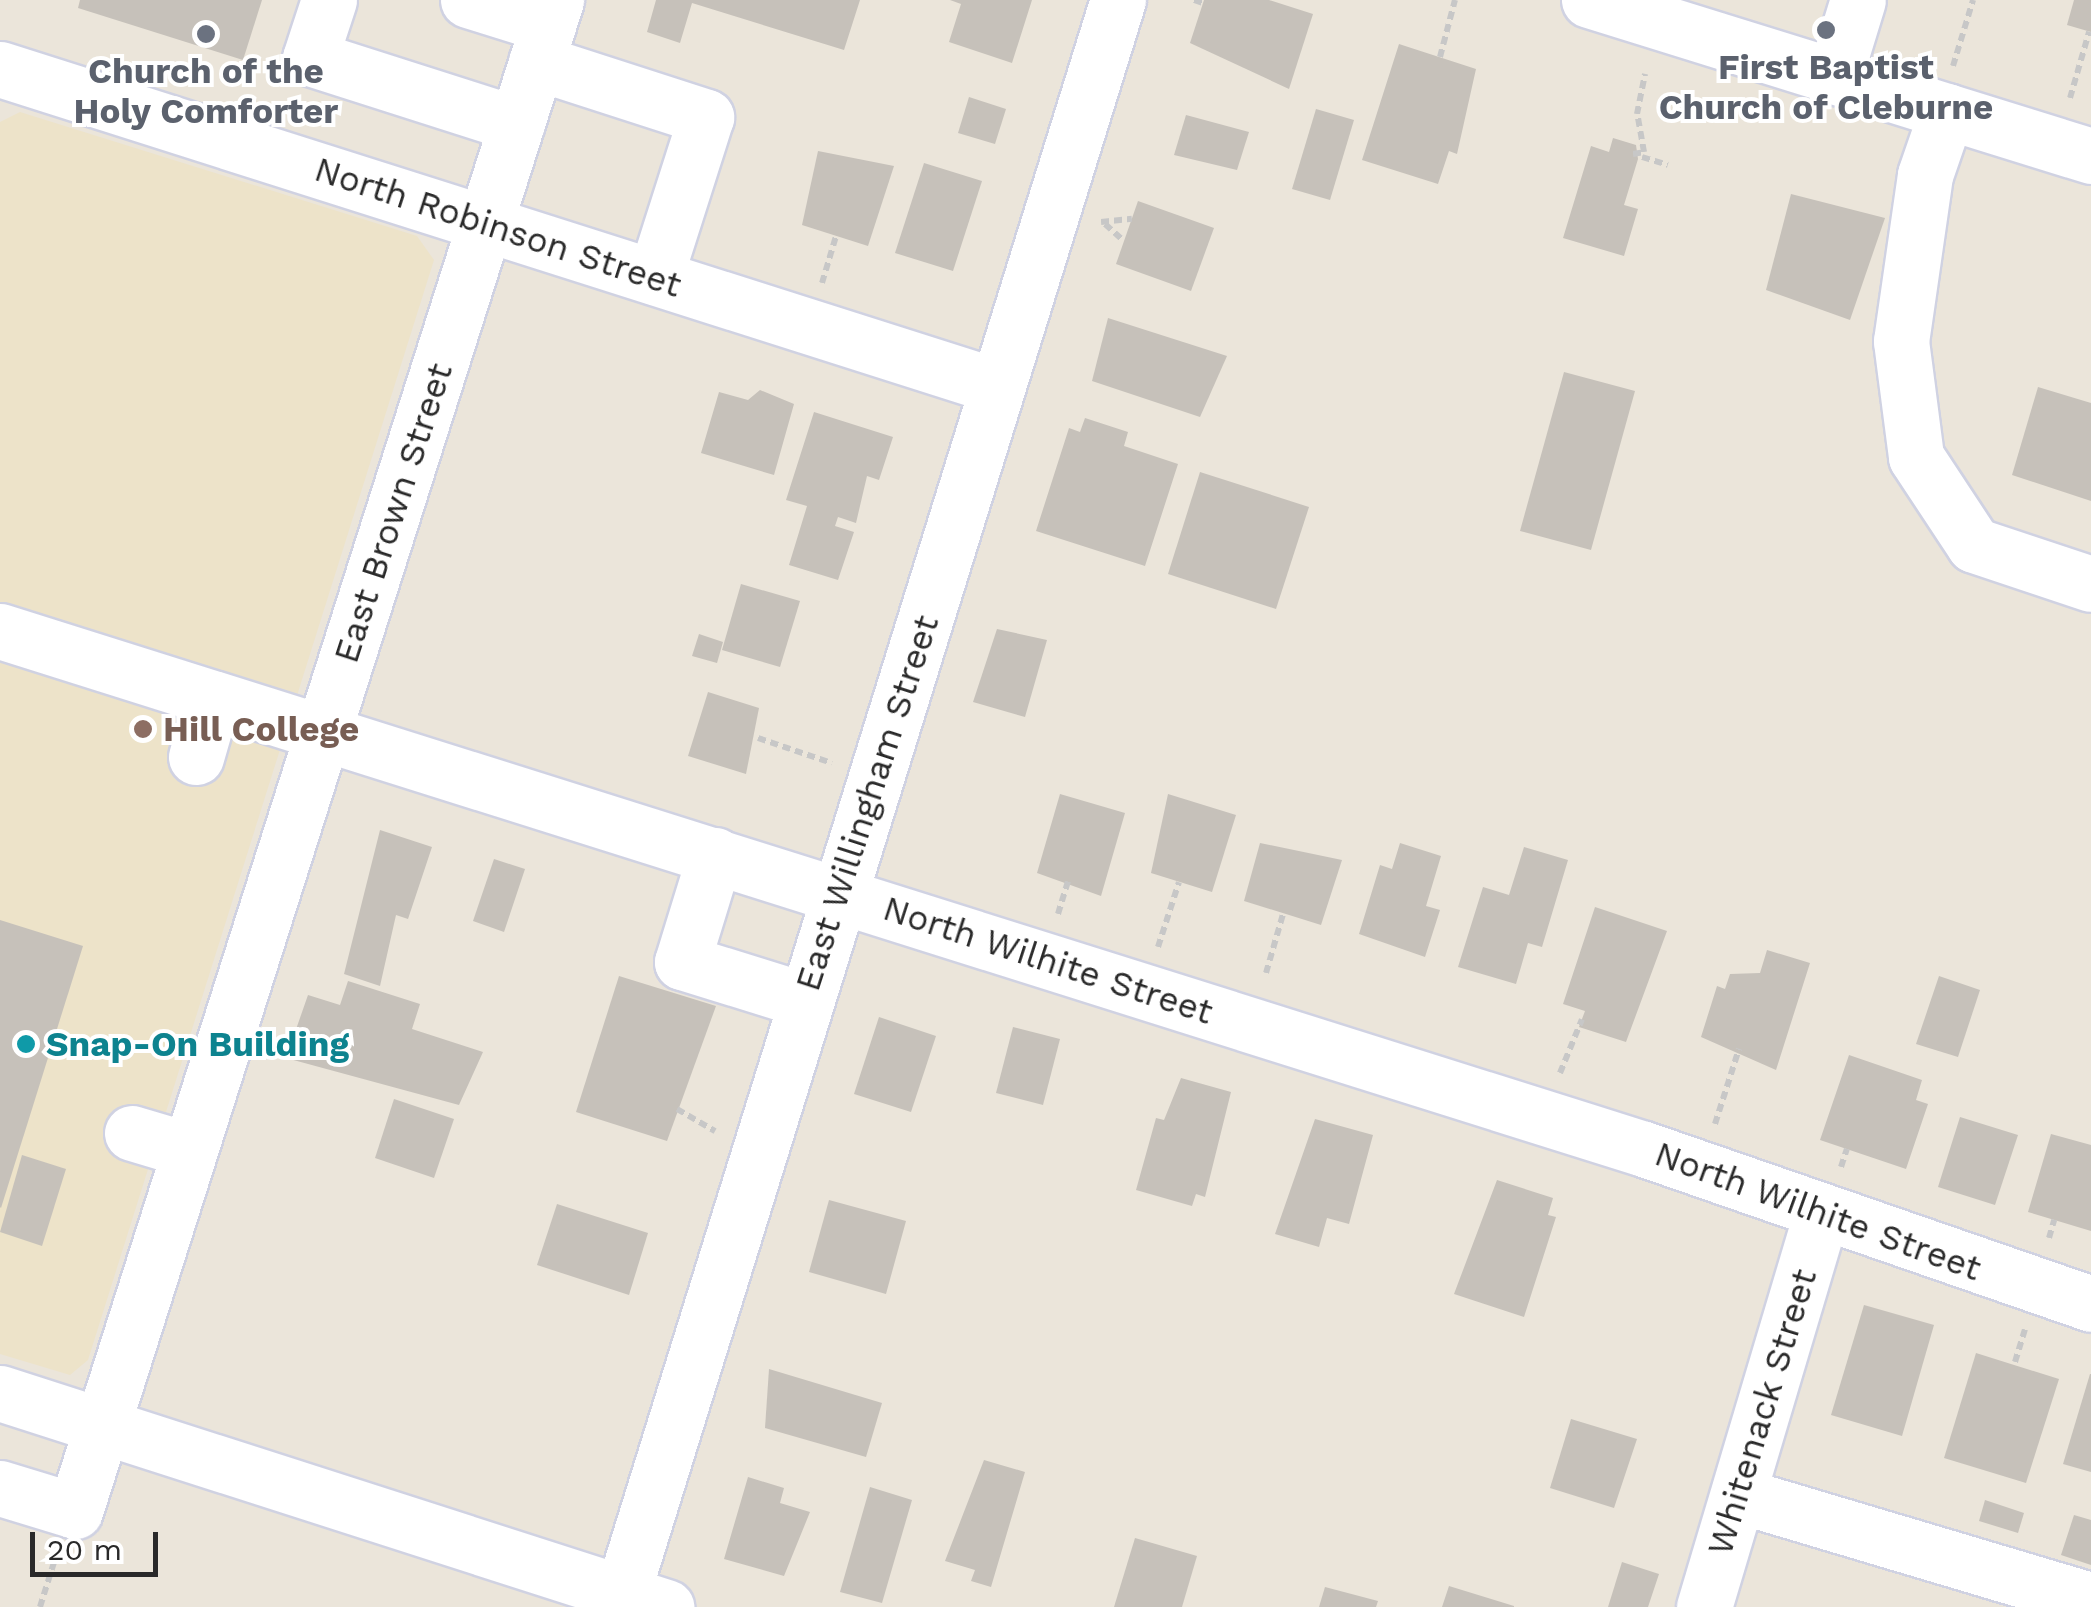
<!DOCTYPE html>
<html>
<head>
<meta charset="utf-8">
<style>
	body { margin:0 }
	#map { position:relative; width:2091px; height:1607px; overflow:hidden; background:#ebe5da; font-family:"Work Sans",sans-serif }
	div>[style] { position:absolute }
	.education>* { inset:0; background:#ede3c9 }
	.building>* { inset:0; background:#c6c1ba }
	.path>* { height:6px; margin-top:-3px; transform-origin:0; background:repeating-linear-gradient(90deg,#c7c7c7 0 8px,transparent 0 13px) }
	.roads { filter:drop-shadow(2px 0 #d0d2e2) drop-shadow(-2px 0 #d0d2e2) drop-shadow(0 2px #d0d2e2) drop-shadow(0 -2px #d0d2e2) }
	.minor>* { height:55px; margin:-27.5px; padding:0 27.5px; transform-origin:27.5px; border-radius:27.5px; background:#fff }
	.dots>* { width:28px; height:28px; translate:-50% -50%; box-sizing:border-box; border:5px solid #fff; border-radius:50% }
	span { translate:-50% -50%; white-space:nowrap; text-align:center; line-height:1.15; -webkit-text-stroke:8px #fff; paint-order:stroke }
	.worship-label { font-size:35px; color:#5b616d; font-weight:700 }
	.street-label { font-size:35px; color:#292929 }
	.education-label { font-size:35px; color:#785e54; font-weight:700 }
	.left { translate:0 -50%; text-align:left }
	.culture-label { font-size:35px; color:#0d838f; font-weight:700 }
	.scale { position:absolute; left:30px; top:1532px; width:128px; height:45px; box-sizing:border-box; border:5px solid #292929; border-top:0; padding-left:12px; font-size:30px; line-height:35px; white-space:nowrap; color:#292929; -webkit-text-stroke:8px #fff; paint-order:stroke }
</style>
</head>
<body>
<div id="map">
	<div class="education">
		<div style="clip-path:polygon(20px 112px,417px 236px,434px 260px,88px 1360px,70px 1375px,0 1354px,0 122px)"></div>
	</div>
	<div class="building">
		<div style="clip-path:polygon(80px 0,262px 0,243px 60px,78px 8px)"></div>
		<div style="clip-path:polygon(656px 0,860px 0,844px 50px,692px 3px,680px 43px,647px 32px)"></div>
		<div style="clip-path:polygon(1032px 0,1012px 63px,949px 42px,961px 4px,950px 0)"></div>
		<div style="clip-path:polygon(1204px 0,1269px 0,1313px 14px,1289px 89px,1190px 43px)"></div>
		<div style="clip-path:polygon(2074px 0,2091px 0,2091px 32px,2067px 25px)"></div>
		<div style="clip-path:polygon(1399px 44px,1476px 69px,1457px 154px,1449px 151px,1438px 184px,1362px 160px)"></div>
		<div style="clip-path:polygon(969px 97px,1006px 109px,995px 144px,958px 133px)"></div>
		<div style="clip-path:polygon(1316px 109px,1354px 120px,1330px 200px,1292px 189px)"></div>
		<div style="clip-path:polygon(1186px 115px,1249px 132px,1237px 170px,1174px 155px)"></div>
		<div style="clip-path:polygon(1613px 138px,1636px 145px,1638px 159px,1624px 205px,1638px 209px,1624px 256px,1563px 238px,1591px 146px,1609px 152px)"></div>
		<div style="clip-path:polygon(818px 151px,894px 166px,868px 246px,802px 225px)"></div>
		<div style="clip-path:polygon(924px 163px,982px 181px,953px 271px,895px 253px)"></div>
		<div style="clip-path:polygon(1791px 194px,1885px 218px,1850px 320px,1766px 290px)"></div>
		<div style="clip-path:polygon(1138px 201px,1214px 228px,1191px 291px,1116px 264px)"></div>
		<div style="clip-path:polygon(1108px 318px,1227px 356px,1200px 417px,1092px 381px)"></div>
		<div style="clip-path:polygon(1564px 372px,1635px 391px,1591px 550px,1520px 531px)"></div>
		<div style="clip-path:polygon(2038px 387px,2091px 403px,2091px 501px,2012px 475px)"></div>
		<div style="clip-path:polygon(760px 390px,794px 404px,774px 475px,701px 453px,719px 392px,748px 400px)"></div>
		<div style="clip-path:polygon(814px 412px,893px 437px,879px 480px,867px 476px,856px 523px,838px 517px,835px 526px,854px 532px,838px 580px,789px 565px,807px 506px,786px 500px)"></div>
		<div style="clip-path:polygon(1085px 418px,1128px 432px,1124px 446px,1178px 464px,1145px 566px,1036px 531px,1069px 428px,1080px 432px)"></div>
		<div style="clip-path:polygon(1200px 472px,1309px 507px,1276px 609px,1168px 574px)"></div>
		<div style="clip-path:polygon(741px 584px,800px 601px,780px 667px,722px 650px)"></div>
		<div style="clip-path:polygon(997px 629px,1047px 640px,1025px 717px,973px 702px)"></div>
		<div style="clip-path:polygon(699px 634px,723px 642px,717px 663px,692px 656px)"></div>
		<div style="clip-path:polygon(708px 692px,759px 708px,746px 774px,688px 756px)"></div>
		<div style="clip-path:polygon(1060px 794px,1125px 813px,1101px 896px,1037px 873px)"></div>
		<div style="clip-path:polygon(1168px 794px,1236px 815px,1212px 892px,1151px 873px)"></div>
		<div style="clip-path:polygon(380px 830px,432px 847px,408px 919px,396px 915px,380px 986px,344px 974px)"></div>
		<div style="clip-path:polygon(1260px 843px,1342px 860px,1321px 925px,1244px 901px)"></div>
		<div style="clip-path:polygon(1400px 843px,1441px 856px,1426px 906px,1440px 910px,1425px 957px,1359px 934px,1380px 865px,1392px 869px)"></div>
		<div style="clip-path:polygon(1524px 847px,1568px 860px,1542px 947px,1528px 943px,1516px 984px,1458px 967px,1483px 887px,1509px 895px)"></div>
		<div style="clip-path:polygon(494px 859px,525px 869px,504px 932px,473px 921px)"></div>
		<div style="clip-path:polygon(1595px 907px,1667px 931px,1626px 1042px,1579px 1027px,1585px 1011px,1563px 1004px)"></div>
		<div style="clip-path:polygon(0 920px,83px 946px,1px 1208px,0 1207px)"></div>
		<div style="clip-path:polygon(1767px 950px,1810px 963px,1776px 1070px,1701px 1037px,1717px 986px,1725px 989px,1730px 974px,1760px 973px)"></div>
		<div style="clip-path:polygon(619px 976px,716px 1006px,667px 1141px,576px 1112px)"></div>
		<div style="clip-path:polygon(1939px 976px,1980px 990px,1958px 1057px,1916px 1044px)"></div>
		<div style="clip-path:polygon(348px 981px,420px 1004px,412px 1029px,483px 1052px,459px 1105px,286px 1058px,308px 995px,340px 1005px)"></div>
		<div style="clip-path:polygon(879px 1017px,936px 1036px,911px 1112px,854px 1094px)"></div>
		<div style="clip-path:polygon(1013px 1027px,1060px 1039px,1043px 1105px,996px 1093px)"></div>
		<div style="clip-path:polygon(1849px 1055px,1922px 1080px,1916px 1100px,1928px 1104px,1906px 1169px,1820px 1140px)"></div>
		<div style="clip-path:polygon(1181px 1078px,1231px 1092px,1205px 1197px,1196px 1194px,1192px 1206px,1136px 1190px,1156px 1118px,1164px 1120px)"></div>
		<div style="clip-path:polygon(394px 1099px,454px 1119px,434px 1178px,375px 1158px)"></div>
		<div style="clip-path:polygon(1960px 1117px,2018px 1135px,1995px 1205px,1938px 1187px)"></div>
		<div style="clip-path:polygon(1315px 1119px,1373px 1135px,1349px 1224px,1327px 1218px,1319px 1247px,1275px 1234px)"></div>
		<div style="clip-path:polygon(2051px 1134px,2091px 1145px,2091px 1231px,2028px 1212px)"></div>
		<div style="clip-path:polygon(22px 1155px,66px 1169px,42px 1246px,0 1232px)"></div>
		<div style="clip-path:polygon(1497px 1180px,1553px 1198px,1548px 1215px,1556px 1217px,1524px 1317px,1454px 1294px)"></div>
		<div style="clip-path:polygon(829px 1200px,906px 1221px,886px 1294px,809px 1272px)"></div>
		<div style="clip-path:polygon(557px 1204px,648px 1233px,629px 1295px,537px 1265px)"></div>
		<div style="clip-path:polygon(1864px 1305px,1934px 1325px,1902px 1436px,1831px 1415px)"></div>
		<div style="clip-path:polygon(1976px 1353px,2059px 1379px,2026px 1483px,1944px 1458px)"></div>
		<div style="clip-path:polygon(769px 1369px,882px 1403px,866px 1457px,765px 1428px)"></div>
		<div style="clip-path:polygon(2090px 1374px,2091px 1374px,2091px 1472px,2063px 1464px)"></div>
		<div style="clip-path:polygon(1571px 1419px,1637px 1439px,1614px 1508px,1550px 1488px)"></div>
		<div style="clip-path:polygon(984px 1460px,1025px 1472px,991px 1587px,971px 1581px,975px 1570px,945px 1561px)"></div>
		<div style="clip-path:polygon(748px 1477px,784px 1488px,780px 1503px,810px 1512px,784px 1576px,724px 1559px)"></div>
		<div style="clip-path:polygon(870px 1487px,912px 1500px,882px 1603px,840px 1592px)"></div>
		<div style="clip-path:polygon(1985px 1500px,2024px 1513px,2018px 1533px,1979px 1521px)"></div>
		<div style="clip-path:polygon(2074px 1515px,2091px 1520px,2091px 1565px,2061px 1555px)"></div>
		<div style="clip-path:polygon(1135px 1538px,1197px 1556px,1182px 1607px,1114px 1607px)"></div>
		<div style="clip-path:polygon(1622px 1562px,1659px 1574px,1648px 1607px,1608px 1607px)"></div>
		<div style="clip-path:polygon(1449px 1586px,1514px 1606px,1514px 1607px,1442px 1607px)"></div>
		<div style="clip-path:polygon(1325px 1587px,1378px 1601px,1376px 1607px,1319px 1607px)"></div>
	</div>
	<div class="path">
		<div style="left:1194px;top:0;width:9px;rotate:18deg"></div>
		<div style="left:1440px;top:57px;width:59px;rotate:-75.3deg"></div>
		<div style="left:1953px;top:66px;width:69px;rotate:-73.1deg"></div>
		<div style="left:2070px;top:98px;width:69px;rotate:-73.9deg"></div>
		<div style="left:1633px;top:154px;width:11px;rotate:-10deg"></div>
		<div style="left:1644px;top:152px;width:39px;rotate:-100deg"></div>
		<div style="left:1637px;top:114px;width:41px;rotate:-78.7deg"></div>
		<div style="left:1642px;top:157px;width:27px;rotate:17deg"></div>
		<div style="left:1101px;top:222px;width:31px;rotate:-6deg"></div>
		<div style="left:1105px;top:224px;width:25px;rotate:42deg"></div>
		<div style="left:822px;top:283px;width:49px;rotate:-73.4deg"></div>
		<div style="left:758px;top:738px;width:78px;rotate:18.7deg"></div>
		<div style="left:1058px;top:914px;width:34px;rotate:-73deg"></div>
		<div style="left:1158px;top:947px;width:68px;rotate:-72.1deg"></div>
		<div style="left:1266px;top:973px;width:61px;rotate:-73.9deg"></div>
		<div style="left:1560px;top:1073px;width:58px;rotate:-67.8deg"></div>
		<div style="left:677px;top:1109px;width:44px;rotate:30.1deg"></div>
		<div style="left:1715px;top:1124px;width:79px;rotate:-72.3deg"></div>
		<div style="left:1841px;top:1167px;width:19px;rotate:-72deg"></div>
		<div style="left:2049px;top:1238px;width:19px;rotate:-74deg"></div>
		<div style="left:2015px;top:1362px;width:34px;rotate:-73deg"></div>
		<div style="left:40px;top:1607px;width:53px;rotate:-72.6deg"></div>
	</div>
	<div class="roads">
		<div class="minor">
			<div style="left:329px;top:0;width:61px;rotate:108.1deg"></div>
			<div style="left:310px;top:58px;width:217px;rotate:17.7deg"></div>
			<div style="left:468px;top:0;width:84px;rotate:17.4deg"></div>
			<div style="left:1589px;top:0;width:526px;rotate:17.26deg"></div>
			<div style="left:536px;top:62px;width:179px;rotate:17.9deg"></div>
			<div style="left:706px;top:117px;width:168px;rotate:107.7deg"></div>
			<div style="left:0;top:69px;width:1045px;rotate:17.65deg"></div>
			<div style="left:1835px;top:75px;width:78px;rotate:-73deg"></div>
			<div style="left:1947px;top:111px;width:68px;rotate:109deg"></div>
			<div style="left:1925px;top:175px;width:168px;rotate:98.2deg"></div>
			<div style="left:1901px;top:341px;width:117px;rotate:82.6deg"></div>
			<div style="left:1916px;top:457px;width:105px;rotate:56.6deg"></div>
			<div style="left:1974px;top:545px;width:123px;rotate:18.4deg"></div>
			<div style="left:0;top:631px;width:1724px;rotate:17.49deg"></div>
			<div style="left:1644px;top:1149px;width:473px;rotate:19.1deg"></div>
			<div style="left:196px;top:757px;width:61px;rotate:-73.9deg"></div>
			<div style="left:715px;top:855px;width:112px;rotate:107.1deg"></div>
			<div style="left:682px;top:962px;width:129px;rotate:17.2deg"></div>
			<div style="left:132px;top:1133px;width:59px;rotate:16.6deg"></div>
			<div style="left:0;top:1393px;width:700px;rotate:17.81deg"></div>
			<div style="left:0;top:1488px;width:78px;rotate:17deg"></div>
			<div style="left:75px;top:1511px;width:1586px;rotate:-72.34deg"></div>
			<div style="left:1738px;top:1495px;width:368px;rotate:16.6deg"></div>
			<div style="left:618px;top:1607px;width:1683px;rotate:-72.72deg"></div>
			<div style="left:1704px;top:1607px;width:407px;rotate:-73.4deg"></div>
		</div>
	</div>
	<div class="dots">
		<div style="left:1826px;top:30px;background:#6b7280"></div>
		<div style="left:206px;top:34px;background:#6b7280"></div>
		<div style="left:143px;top:729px;background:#8d6e63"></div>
		<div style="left:26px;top:1044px;background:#0f9aa8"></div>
	</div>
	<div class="worship-label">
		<span style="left:1826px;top:87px">First Baptist<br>Church of Cleburne</span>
		<span style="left:206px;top:91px">Church of the<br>Holy Comforter</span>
	</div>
	<div class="street-label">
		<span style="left:498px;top:227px;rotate:18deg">North Robinson Street</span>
		<span style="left:393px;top:513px;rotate:-72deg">East Brown Street</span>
		<span style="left:867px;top:803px;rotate:-72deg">East Willingham Street</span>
		<span style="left:1048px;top:960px;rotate:18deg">North Wilhite Street</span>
		<span style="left:1818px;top:1211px;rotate:20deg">North Wilhite Street</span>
		<span style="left:1762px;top:1412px;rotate:-73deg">Whitenack Street</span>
	</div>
	<div class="education-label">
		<span class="left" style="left:163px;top:729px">Hill College</span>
	</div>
	<div class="culture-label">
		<span class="left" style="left:46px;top:1044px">Snap-On Building</span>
	</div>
	<div class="scale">20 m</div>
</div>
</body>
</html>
